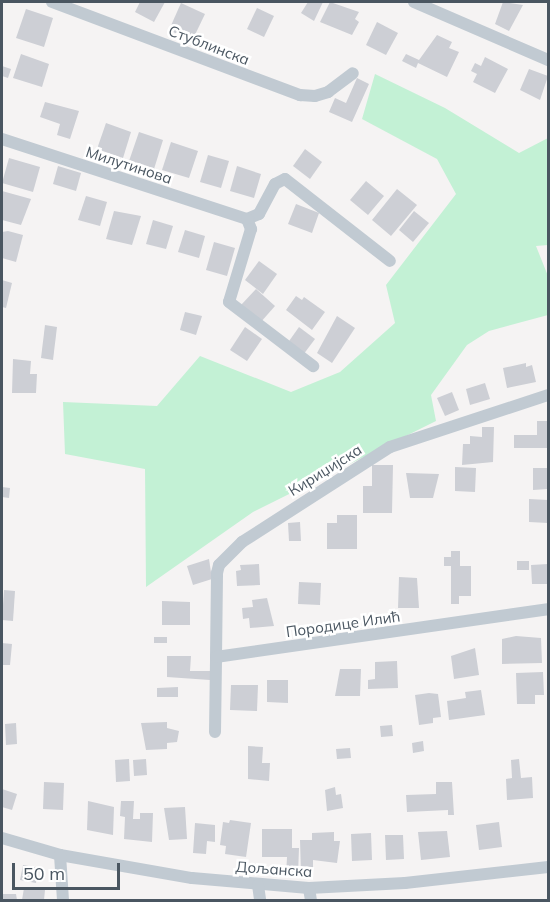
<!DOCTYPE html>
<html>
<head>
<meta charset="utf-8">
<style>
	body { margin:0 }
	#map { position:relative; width:550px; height:902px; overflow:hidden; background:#f5f3f3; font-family:Mulish,sans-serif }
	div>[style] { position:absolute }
	.green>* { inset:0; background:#c3f1d5 }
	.building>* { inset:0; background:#cdcfd5 }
	.street>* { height:12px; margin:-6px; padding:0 6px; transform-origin:6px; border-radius:6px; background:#c1cad2 }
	span { translate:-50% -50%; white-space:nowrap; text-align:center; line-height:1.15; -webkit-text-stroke:5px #fff; paint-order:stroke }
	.street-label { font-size:15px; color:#4a5661 }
	.frame { position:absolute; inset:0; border:3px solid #4a5661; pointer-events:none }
	.scale { position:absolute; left:12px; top:863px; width:108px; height:27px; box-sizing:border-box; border:3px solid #4a5661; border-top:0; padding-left:8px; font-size:18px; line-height:21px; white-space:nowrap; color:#4a5661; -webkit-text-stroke:4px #fff; paint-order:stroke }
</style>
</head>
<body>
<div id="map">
	<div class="green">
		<div style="clip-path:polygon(375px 74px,445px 108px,519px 153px,548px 138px,548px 245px,536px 246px,548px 276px,548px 315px,489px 331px,467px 345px,431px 395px,436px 421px,253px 512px,146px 587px,145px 469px,65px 454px,63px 402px,157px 406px,200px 356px,291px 392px,340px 372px,395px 323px,386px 285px,456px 194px,437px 159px,362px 119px)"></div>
	</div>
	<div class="building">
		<div style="clip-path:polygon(140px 2px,165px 2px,154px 22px,135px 12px)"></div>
		<div style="clip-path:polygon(308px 2px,323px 2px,314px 21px,301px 13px)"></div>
		<div style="clip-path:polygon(330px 2px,359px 12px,355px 19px,359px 22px,352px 35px,320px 22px)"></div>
		<div style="clip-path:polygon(503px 2px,523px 5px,509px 31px,495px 24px)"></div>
		<div style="clip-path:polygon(181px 3px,205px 14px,192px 41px,169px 30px)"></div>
		<div style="clip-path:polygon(257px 8px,274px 16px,264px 37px,247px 29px)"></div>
		<div style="clip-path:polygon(26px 9px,53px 18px,44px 47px,16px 38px)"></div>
		<div style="clip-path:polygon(377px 22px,398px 33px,386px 55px,366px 45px)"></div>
		<div style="clip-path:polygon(437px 35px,452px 42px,449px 48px,459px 52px,447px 77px,418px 63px,416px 68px,402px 61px,406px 54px,419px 60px)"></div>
		<div style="clip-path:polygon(21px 54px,49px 64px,42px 87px,13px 78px)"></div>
		<div style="clip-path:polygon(485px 57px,508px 69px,495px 93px,473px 82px,477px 74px,471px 71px,475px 63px,481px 66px)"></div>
		<div style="clip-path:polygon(2px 66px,11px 69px,8px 78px,2px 76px)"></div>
		<div style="clip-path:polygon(529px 69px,548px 76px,540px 100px,520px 90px)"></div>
		<div style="clip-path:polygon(357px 78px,369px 84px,352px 122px,329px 112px,335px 98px,346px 103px)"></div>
		<div style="clip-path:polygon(45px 102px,79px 111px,70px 139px,57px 135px,60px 124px,40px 117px)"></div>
		<div style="clip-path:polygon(106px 123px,131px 132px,123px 158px,97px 149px)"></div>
		<div style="clip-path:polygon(139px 132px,163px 140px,154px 169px,129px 161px)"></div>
		<div style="clip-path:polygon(171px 142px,198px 151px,189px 178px,162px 170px)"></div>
		<div style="clip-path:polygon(305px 149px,322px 162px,310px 179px,293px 166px)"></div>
		<div style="clip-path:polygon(208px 155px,229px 161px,221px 188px,200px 182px)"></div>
		<div style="clip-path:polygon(9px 158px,40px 167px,33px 192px,2px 183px)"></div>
		<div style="clip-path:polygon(58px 166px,81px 173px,76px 191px,53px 184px)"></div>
		<div style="clip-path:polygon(237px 166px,261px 174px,254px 198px,230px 191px)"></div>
		<div style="clip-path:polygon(366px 181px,384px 196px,368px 215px,350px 200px)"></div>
		<div style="clip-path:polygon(397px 189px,417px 205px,391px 236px,372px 220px)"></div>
		<div style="clip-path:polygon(2px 191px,31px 199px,21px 225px,2px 220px)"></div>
		<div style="clip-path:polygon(86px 196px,107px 202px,100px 226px,78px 220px)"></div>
		<div style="clip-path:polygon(296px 204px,319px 213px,312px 233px,288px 224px)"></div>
		<div style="clip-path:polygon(114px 211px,141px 216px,132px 245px,106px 239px)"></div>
		<div style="clip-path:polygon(414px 211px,429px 223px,413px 242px,399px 230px)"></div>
		<div style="clip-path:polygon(153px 220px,173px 226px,166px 249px,146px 244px)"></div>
		<div style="clip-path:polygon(185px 230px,205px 236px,199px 258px,178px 252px)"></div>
		<div style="clip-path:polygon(8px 231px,23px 235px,16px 262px,2px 258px,2px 232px)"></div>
		<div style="clip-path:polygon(214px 242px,235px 248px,227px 276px,206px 270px)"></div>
		<div style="clip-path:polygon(259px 261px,277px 274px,263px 294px,245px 280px)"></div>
		<div style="clip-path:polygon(2px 280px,12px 283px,6px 308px,2px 307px)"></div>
		<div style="clip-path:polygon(256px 289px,275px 306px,260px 323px,241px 305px)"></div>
		<div style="clip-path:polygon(296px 296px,302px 300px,304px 297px,325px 312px,312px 330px,286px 310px)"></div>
		<div style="clip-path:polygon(185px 312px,202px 316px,196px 335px,180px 330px)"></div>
		<div style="clip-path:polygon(337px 316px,355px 328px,332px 363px,317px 353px)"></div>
		<div style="clip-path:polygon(45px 325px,57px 327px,53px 360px,41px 358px)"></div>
		<div style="clip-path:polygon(245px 327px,262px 339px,247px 361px,230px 350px)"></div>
		<div style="clip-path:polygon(299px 327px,315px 339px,303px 355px,287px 344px)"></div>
		<div style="clip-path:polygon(13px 359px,31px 361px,30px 374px,37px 374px,36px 393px,12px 393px)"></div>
		<div style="clip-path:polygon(526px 363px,526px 367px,532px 365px,536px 382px,507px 388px,503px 368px)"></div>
		<div style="clip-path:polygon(485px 383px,490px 399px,470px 405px,466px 389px)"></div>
		<div style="clip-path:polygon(452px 392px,459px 410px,445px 416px,437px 398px)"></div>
		<div style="clip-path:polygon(537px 421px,548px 421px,548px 448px,514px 448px,514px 435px,537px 435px)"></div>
		<div style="clip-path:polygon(482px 427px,494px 427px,493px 462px,462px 465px,463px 444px,470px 444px,470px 436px,482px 437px)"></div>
		<div style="clip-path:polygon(372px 465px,393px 465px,392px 513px,363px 513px,363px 486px,372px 486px)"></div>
		<div style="clip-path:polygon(455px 467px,476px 468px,475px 492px,455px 491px)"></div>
		<div style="clip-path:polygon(533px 468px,548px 468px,548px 489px,533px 490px)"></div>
		<div style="clip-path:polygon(406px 473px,439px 474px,433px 498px,410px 498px)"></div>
		<div style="clip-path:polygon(2px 487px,10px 488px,9px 498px,2px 497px)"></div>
		<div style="clip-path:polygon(529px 499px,548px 500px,548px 523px,529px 522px)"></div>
		<div style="clip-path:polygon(337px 515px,357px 515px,357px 549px,327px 549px,327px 523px,337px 523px)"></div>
		<div style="clip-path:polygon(300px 522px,301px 541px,289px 541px,288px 523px)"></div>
		<div style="clip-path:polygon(451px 551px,460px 551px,460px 566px,471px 566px,471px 596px,459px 596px,459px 604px,451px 604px,451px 566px,444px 566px,444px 557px,451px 557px)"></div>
		<div style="clip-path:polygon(209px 559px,212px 579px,193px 585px,187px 566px)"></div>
		<div style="clip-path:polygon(517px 561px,529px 561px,529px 570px,517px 570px)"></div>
		<div style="clip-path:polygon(259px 564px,260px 585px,237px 586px,236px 571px,241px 570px,240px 565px)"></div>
		<div style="clip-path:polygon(548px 564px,548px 584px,532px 584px,531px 565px)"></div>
		<div style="clip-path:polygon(399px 577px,417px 578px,419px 608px,398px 608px)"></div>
		<div style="clip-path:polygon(299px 582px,321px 583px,320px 605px,298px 604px)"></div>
		<div style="clip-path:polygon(4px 590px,15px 591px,13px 621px,2px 620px)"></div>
		<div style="clip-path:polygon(267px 598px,274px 626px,250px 628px,249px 618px,243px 619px,242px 608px,253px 607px,252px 600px)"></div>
		<div style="clip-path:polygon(162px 601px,190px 602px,190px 625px,162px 625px)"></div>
		<div style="clip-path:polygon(516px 636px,541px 638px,542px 663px,502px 664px,502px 639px)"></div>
		<div style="clip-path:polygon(154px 637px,167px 637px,167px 643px,154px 643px)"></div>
		<div style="clip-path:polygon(2px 643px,12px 644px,10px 665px,2px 665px)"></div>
		<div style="clip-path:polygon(475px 648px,479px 675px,454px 679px,451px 656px)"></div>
		<div style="clip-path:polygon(167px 656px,191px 656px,190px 671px,210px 671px,210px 680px,167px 677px)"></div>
		<div style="clip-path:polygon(397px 661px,398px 688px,368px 689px,368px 680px,375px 679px,375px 662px)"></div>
		<div style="clip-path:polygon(340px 669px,361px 669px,360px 696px,335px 696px)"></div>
		<div style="clip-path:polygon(543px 672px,544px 695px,535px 695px,535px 704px,517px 704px,516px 673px)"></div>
		<div style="clip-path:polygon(267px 680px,288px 680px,288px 703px,267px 702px)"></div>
		<div style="clip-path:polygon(231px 685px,258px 685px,257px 711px,230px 710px)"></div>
		<div style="clip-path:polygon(178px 687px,178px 697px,157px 697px,157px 688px)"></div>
		<div style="clip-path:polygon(481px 690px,485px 715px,449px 720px,447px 701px,466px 698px,465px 692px)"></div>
		<div style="clip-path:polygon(429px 693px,438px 694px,441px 717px,433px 718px,433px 723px,419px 725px,415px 695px)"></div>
		<div style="clip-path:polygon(167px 722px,167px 728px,179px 731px,177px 742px,167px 743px,167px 749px,146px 750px,141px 723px)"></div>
		<div style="clip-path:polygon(16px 723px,17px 744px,6px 745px,5px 724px)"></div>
		<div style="clip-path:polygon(392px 725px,393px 736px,381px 737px,380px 726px)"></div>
		<div style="clip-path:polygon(423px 741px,424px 751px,413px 753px,412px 743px)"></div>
		<div style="clip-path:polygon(248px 746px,263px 747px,262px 763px,270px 763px,269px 781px,248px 779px)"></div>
		<div style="clip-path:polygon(350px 748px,351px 758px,337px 759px,336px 749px)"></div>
		<div style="clip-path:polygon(129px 759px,130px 781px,116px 782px,115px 760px)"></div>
		<div style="clip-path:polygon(146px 759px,147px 775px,134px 776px,133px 760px)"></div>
		<div style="clip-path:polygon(519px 759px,521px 778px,532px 777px,533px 798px,507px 800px,506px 779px,512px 778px,511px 760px)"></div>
		<div style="clip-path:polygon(44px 782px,64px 783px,63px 810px,43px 809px)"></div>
		<div style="clip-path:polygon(436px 782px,452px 782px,454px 815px,448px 815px,448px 810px,407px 812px,406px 795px,436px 794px)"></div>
		<div style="clip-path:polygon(335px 787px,336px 795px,341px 794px,343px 808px,327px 811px,325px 790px)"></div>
		<div style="clip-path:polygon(2px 789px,17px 794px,12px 810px,2px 807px)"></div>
		<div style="clip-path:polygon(88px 801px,114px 807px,113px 835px,87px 830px)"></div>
		<div style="clip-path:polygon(121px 801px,134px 801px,133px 819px,140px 819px,140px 813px,153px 813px,152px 842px,124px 839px,125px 817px,120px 816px)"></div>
		<div style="clip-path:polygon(185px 807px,187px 839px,169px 840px,164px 808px)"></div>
		<div style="clip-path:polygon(230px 820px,251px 823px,246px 857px,225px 854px,226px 846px,220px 845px,223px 822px,229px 823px)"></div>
		<div style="clip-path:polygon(499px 822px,502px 847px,479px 850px,476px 825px)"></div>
		<div style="clip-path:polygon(195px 823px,215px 825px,215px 842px,207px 841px,206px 854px,193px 853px)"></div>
		<div style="clip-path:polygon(262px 829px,292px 829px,292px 848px,299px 848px,298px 875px,286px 875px,287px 857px,262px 857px)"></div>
		<div style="clip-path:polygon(447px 831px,450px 857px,421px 860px,418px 832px)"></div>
		<div style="clip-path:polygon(334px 832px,334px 841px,340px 841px,337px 863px,313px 860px,313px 874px,301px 874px,300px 840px,312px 840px,312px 833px)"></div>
		<div style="clip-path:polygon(371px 833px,372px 860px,352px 861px,351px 834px)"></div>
		<div style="clip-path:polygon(385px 835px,403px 835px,404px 859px,386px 860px)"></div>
		<div style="clip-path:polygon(23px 865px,39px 868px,36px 883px,20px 880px)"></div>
		<div style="clip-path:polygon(24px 888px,45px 890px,44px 900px,22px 900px)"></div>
		<div style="clip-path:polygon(2px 894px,16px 894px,17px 900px,2px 900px)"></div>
	</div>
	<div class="street">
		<div style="left:52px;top:2px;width:265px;rotate:20.6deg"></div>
		<div style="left:300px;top:95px;width:15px;rotate:4deg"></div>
		<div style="left:315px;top:96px;width:14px;rotate:-17deg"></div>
		<div style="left:328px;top:92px;width:31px;rotate:-37deg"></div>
		<div style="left:414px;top:2px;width:146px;rotate:23.4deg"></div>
		<div style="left:2px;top:139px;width:258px;rotate:18.1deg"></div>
		<div style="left:247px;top:219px;width:13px;rotate:-23deg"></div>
		<div style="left:259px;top:214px;width:34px;rotate:-62deg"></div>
		<div style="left:275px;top:184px;width:11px;rotate:-27deg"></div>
		<div style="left:285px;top:179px;width:133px;rotate:38deg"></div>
		<div style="left:247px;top:219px;width:11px;rotate:68deg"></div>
		<div style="left:251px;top:229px;width:76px;rotate:106.8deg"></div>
		<div style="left:229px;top:302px;width:106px;rotate:37.3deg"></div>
		<div style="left:216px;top:657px;width:84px;rotate:-89.3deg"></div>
		<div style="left:217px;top:573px;width:8px;rotate:-76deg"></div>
		<div style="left:219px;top:565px;width:33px;rotate:-45deg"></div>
		<div style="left:242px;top:542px;width:176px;rotate:-32.7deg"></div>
		<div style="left:390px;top:447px;width:166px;rotate:-18.2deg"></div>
		<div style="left:215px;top:732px;width:75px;rotate:-89.2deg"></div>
		<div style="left:216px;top:657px;width:335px;rotate:-8.2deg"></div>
		<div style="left:2px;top:838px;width:60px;rotate:16.3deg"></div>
		<div style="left:60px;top:855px;width:134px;rotate:9.9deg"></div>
		<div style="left:192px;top:878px;width:117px;rotate:4.9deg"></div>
		<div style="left:309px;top:888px;width:96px;rotate:-3deg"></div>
		<div style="left:405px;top:883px;width:144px;rotate:-6.4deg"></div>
		<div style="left:60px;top:855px;width:45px;rotate:86.2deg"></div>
		<div style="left:258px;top:885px;width:15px;rotate:82deg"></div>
		<div style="left:309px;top:888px;width:12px;rotate:81deg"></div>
	</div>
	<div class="street-label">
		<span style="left:209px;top:45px;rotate:21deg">Стублинска</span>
		<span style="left:129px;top:165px;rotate:18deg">Милутинова</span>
		<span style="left:325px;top:470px;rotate:-32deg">Кириџијска</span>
		<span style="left:343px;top:624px;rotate:-8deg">Породице Илић</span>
		<span style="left:274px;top:869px;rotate:4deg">Дољанска</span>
	</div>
	<div class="frame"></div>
	<div class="scale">50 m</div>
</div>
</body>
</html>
